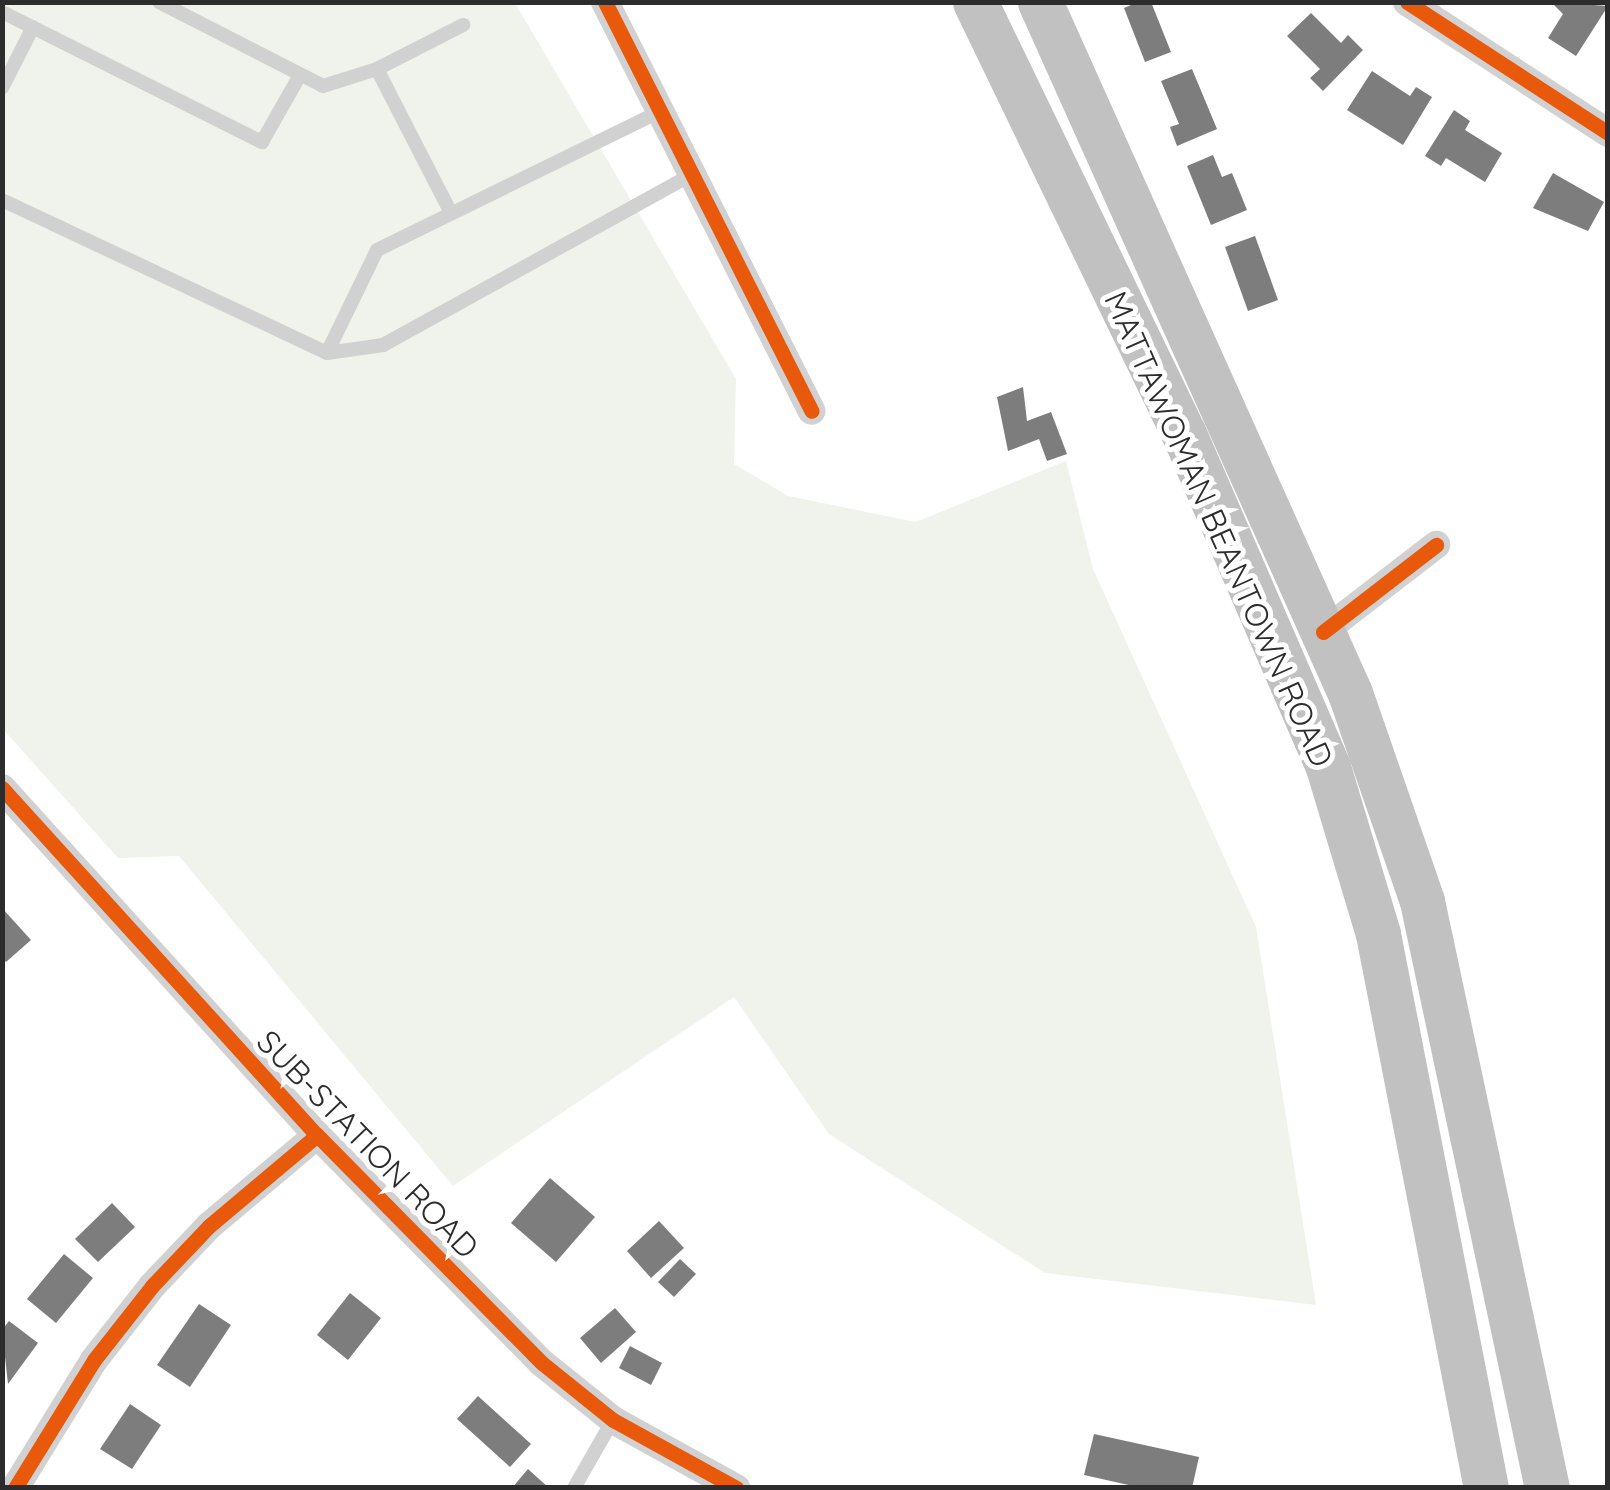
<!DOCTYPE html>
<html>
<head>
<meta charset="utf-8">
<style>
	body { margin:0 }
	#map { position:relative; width:1610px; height:1490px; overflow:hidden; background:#fff; font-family:Quicksand,sans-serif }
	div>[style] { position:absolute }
	.green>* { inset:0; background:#f0f3eb }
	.building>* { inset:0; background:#7d7d7d }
	.service>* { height:14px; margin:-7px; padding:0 7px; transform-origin:7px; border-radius:7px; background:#d1d1d1 }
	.minor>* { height:28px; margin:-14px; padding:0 14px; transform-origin:14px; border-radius:14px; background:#d1d1d1 }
	.trunk>* { height:45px; margin:-22.5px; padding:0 22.5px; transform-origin:22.5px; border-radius:22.5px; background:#c1c1c1 }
	.cycleway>* { height:15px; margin:-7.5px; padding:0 7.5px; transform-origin:7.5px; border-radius:7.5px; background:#e8590c }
	span { translate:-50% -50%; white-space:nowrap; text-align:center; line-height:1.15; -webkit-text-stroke:10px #fff; paint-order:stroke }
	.street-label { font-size:32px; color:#2c2c2c }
	.frame { position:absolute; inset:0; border:5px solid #2c2c2c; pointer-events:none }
</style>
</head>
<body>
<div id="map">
	<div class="green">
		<div style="clip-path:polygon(2px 3px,515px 3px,736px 379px,734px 464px,788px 496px,916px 522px,1066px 461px,1093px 569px,1256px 927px,1316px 1305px,1045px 1273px,829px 1134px,734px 997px,453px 1186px,179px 856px,118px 858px,3px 729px)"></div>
	</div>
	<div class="building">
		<div style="clip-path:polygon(1138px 2px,1151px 2px,1171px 52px,1145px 62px,1124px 8px)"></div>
		<div style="clip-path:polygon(1551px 2px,1608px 6px,1576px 56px,1548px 38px,1563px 14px)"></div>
		<div style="clip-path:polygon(1311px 13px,1341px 43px,1348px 35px,1363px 50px,1323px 91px,1310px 78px,1320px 69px,1287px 36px)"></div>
		<div style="clip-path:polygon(1192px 69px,1217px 129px,1177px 146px,1170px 127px,1179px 124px,1161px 81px)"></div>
		<div style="clip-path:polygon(1372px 71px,1410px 96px,1416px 87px,1432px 97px,1403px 145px,1347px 110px)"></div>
		<div style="clip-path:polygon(1454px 110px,1470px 121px,1465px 130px,1502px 153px,1485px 182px,1446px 158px,1441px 166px,1425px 156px)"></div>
		<div style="clip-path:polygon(1213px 155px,1222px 177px,1232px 173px,1247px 210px,1211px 225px,1187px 166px)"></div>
		<div style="clip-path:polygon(1553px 173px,1604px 202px,1588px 231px,1533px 208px)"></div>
		<div style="clip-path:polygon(1255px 236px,1278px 300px,1248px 311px,1225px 247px)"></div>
		<div style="clip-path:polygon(1023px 387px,1027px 421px,1051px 412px,1067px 454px,1047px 461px,1039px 439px,1008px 451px,997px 397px)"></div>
		<div style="clip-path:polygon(2px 908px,31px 940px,6px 962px,2px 958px)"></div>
		<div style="clip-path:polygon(550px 1178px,595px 1217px,556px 1262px,511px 1223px)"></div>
		<div style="clip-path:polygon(112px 1203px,135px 1227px,98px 1262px,75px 1239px)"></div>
		<div style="clip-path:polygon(659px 1221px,684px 1248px,651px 1278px,627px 1251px)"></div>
		<div style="clip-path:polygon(64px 1254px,93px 1278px,56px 1323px,27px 1299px)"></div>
		<div style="clip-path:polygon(680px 1259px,696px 1274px,674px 1297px,658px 1282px)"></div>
		<div style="clip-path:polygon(350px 1293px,381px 1318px,348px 1360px,317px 1335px)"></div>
		<div style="clip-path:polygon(199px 1304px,231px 1325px,190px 1387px,157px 1365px)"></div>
		<div style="clip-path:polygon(615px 1308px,636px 1332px,601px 1363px,580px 1338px)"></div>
		<div style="clip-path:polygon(9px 1321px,38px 1343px,8px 1384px,2px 1330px)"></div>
		<div style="clip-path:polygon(630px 1346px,662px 1363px,651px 1385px,619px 1368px)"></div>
		<div style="clip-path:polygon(478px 1396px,531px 1444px,510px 1467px,457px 1419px)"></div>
		<div style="clip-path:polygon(130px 1404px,161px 1425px,132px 1469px,100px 1449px)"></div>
		<div style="clip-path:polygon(1094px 1434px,1199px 1457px,1192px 1488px,1142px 1488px,1084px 1475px)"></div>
		<div style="clip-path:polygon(528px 1469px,549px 1488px,512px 1488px)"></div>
	</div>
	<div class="service">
		<div style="left:159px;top:2px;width:184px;rotate:27.1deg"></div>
		<div style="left:323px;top:86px;width:57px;rotate:-17.5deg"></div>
		<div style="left:377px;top:69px;width:162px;rotate:62.8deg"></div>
		<div style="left:2px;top:12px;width:291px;rotate:26.6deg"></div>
		<div style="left:262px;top:142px;width:75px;rotate:-60.4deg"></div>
		<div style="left:377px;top:69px;width:97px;rotate:-27.1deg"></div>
		<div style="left:2px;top:88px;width:68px;rotate:-63.1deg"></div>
		<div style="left:2px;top:200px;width:359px;rotate:25.2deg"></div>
		<div style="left:327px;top:353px;width:57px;rotate:-8.1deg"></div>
		<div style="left:383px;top:345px;width:354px;rotate:-28.9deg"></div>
		<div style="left:327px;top:353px;width:114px;rotate:-64.1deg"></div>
		<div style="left:377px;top:250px;width:316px;rotate:-26.1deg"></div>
		<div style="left:574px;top:1488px;width:78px;rotate:-60.2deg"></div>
	</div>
	<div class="minor">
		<div style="left:605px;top:2px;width:458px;rotate:63.2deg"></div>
		<div style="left:1407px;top:2px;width:240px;rotate:33.1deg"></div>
		<div style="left:1323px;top:632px;width:143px;rotate:-37.6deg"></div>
		<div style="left:2px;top:788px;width:469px;rotate:47.8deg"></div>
		<div style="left:317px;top:1135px;width:320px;rotate:45.4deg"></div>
		<div style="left:542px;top:1363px;width:91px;rotate:38.8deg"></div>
		<div style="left:613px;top:1420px;width:141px;rotate:28.9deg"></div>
		<div style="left:15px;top:1488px;width:150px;rotate:-58.3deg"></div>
		<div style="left:94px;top:1360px;width:94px;rotate:-51.9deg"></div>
		<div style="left:152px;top:1286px;width:83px;rotate:-46.5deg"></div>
		<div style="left:209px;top:1226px;width:141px;rotate:-40.1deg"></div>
	</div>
	<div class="trunk">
		<div style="left:975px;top:2px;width:480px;rotate:64.2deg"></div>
		<div style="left:1184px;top:434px;width:363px;rotate:66.6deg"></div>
		<div style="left:1328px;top:767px;width:174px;rotate:73.3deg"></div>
		<div style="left:1378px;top:934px;width:564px;rotate:78.97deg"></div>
		<div style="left:1040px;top:2px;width:757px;rotate:65.84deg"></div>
		<div style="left:1350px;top:693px;width:220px;rotate:70.9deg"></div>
		<div style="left:1422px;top:901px;width:600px;rotate:77.98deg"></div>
	</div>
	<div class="cycleway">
		<div style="left:605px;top:2px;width:458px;rotate:63.2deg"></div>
		<div style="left:1407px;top:2px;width:240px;rotate:33.1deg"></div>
		<div style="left:1323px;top:632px;width:143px;rotate:-37.6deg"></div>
		<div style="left:2px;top:788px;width:469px;rotate:47.8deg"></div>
		<div style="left:317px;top:1135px;width:320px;rotate:45.4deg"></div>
		<div style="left:542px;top:1363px;width:91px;rotate:38.8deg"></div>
		<div style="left:613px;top:1420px;width:141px;rotate:28.9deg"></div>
		<div style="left:15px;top:1488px;width:150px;rotate:-58.3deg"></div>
		<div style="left:94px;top:1360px;width:94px;rotate:-51.9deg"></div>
		<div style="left:152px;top:1286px;width:83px;rotate:-46.5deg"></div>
		<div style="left:209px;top:1226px;width:141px;rotate:-40.1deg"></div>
	</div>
	<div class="street-label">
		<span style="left:1219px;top:529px;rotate:66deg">MATTAWOMAN BEANTOWN ROAD</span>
		<span style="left:368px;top:1144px;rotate:46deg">SUB-STATION ROAD</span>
	</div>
	<div class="frame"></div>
</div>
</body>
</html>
